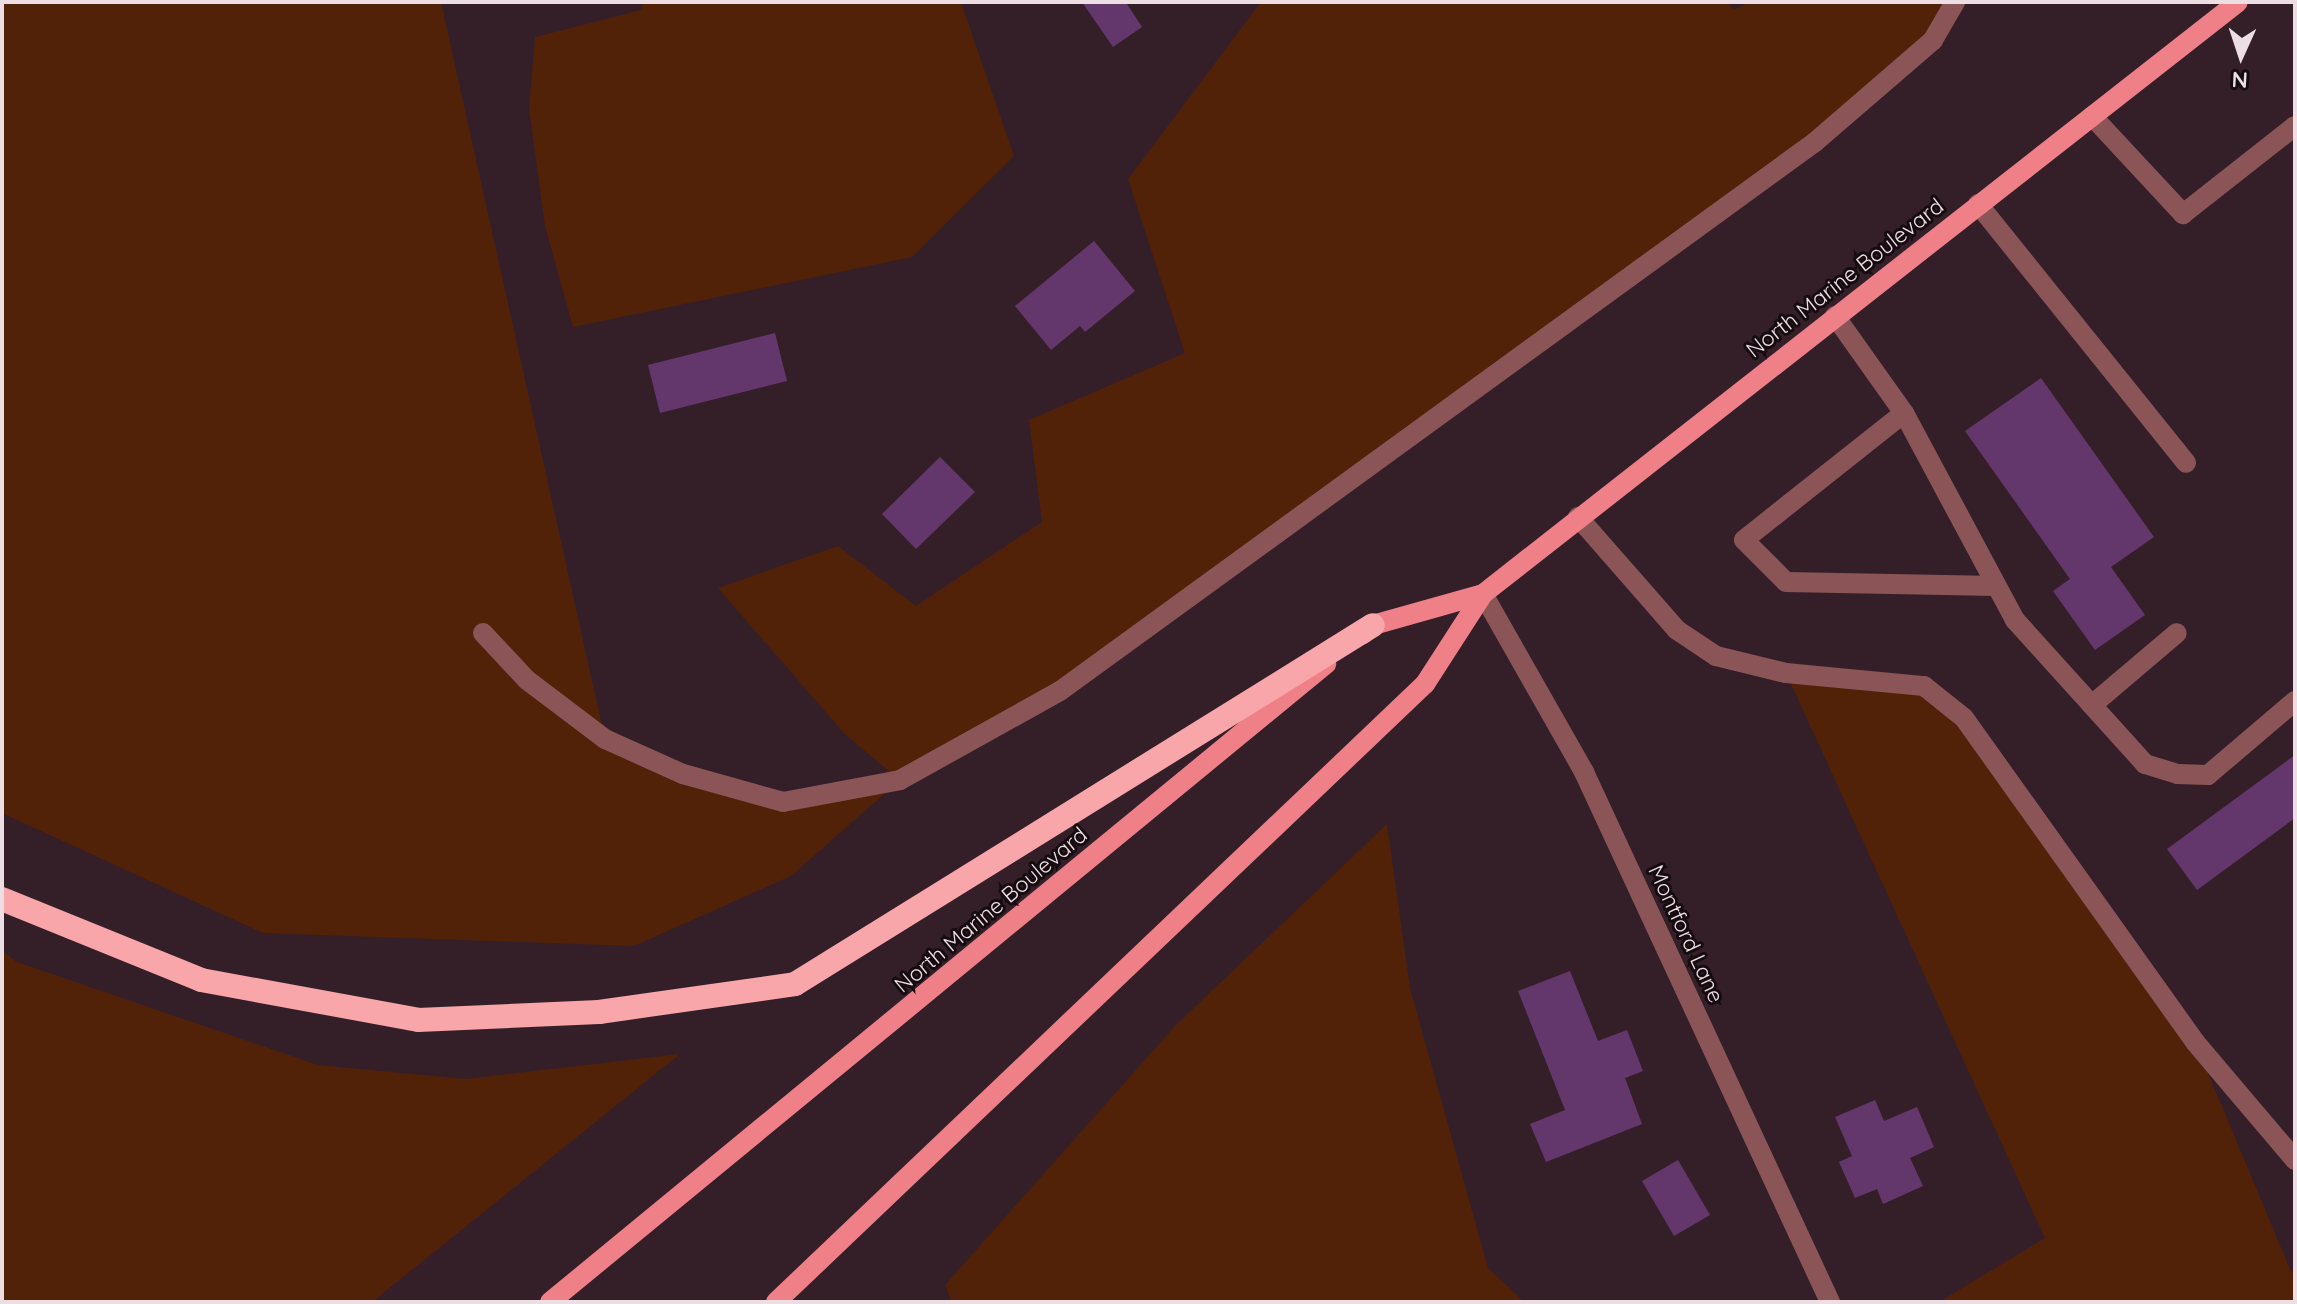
<!DOCTYPE html>
<html>
<head>
<meta charset="utf-8">
<style>
	body { margin:0 }
	#map { position:relative; width:2297px; height:1304px; overflow:hidden; background:#341f29; font-family:Quicksand,sans-serif }
	div>[style] { position:absolute }
	.green>* { inset:0; background:#512108 }
	.building>* { inset:0; background:#64376c }
	.lane>* { height:20px; margin:-10px; padding:0 10px; transform-origin:10px; border-radius:10px; background:#8b5557 }
	.street>* { height:20px; margin:-10px; padding:0 10px; transform-origin:10px; border-radius:10px; background:#8b5557 }
	.primary>* { height:20px; margin:-10px; padding:0 10px; transform-origin:10px; border-radius:10px; background:#ef8088 }
	.highway>* { height:24px; margin:-12px; padding:0 12px; transform-origin:12px; border-radius:12px; background:#f8a6aa }
	span { translate:-50% -50%; white-space:nowrap; text-align:center; line-height:1.15; -webkit-text-stroke:6px #160c10; paint-order:stroke }
	.street-label { font-size:22px; color:#eddee4 }
	.frame { position:absolute; inset:0; border:4px solid #eddee4; pointer-events:none }
	.north { position:absolute; left:2201px; top:16px; width:80px; height:80px; -webkit-text-stroke:6px #160c10; paint-order:stroke; rotate:183deg; font-size:22px; font-weight:700; line-height:32px; text-align:center; color:#eddee4 }
	.north::after { content:''; display:block; margin:auto; width:28px; height:36px; background:#eddee4; clip-path:polygon(50% 0,100% 100%,50% 72%,0 100%) }
</style>
</head>
<body>
<div id="map">
	<div class="green">
		<div style="clip-path:polygon(2px 2px,441px 2px,605px 739px,783px 802px,899px 780px,844px 733px,718px 588px,838px 546px,916px 606px,1042px 522px,1029px 420px,1185px 353px,1128px 179px,1261px 2px,1728px 2px,1734px 10px,1749px 2px,1955px 2px,1933px 40px,1815px 142px,1060px 691px,900px 780px,791px 876px,634px 946px,263px 933px,2px 813px)"></div>
		<div style="clip-path:polygon(643px 2px,961px 2px,1014px 156px,912px 257px,573px 327px,545px 226px,529px 109px,535px 37px,641px 10px)"></div>
		<div style="clip-path:polygon(1786px 673px,1924px 686px,1964px 718px,2195px 1042px,2290px 1269px,2295px 1274px,2295px 1302px,1939px 1302px,2045px 1238px)"></div>
		<div style="clip-path:polygon(1387px 824px,1410px 988px,1488px 1268px,1524px 1302px,952px 1302px,945px 1285px,1175px 1026px)"></div>
		<div style="clip-path:polygon(2px 951px,17px 962px,318px 1065px,466px 1079px,680px 1054px,372px 1302px,2px 1302px)"></div>
	</div>
	<div class="building">
		<div style="clip-path:polygon(1082px 2px,1131px 2px,1127px 4px,1142px 27px,1113px 47px)"></div>
		<div style="clip-path:polygon(1094px 241px,1135px 291px,1085px 332px,1080px 326px,1051px 350px,1015px 306px)"></div>
		<div style="clip-path:polygon(775px 333px,787px 381px,660px 413px,648px 365px)"></div>
		<div style="clip-path:polygon(2041px 378px,2154px 537px,2111px 567px,2145px 615px,2095px 650px,2053px 591px,2070px 579px,1965px 431px)"></div>
		<div style="clip-path:polygon(940px 457px,975px 492px,916px 549px,882px 514px)"></div>
		<div style="clip-path:polygon(2295px 755px,2295px 818px,2197px 890px,2167px 849px)"></div>
		<div style="clip-path:polygon(1570px 971px,1598px 1041px,1627px 1030px,1643px 1071px,1625px 1078px,1642px 1124px,1546px 1162px,1530px 1124px,1565px 1110px,1518px 991px)"></div>
		<div style="clip-path:polygon(1875px 1100px,1884px 1121px,1917px 1107px,1934px 1147px,1910px 1158px,1923px 1186px,1883px 1204px,1877px 1189px,1855px 1198px,1839px 1162px,1852px 1156px,1835px 1117px)"></div>
		<div style="clip-path:polygon(1678px 1160px,1710px 1215px,1674px 1236px,1642px 1181px)"></div>
	</div>
	<div class="lane">
		<div style="left:2092px;top:116px;width:134px;rotate:47.1deg"></div>
		<div style="left:2183px;top:214px;width:142px;rotate:-38.2deg"></div>
		<div style="left:1978px;top:204px;width:332px;rotate:51.2deg"></div>
		<div style="left:1835px;top:316px;width:119px;rotate:54.6deg"></div>
		<div style="left:1904px;top:413px;width:235px;rotate:61.8deg"></div>
		<div style="left:2015px;top:620px;width:194px;rotate:47.9deg"></div>
		<div style="left:2145px;top:764px;width:34px;rotate:17deg"></div>
		<div style="left:2177px;top:774px;width:31px;rotate:2deg"></div>
		<div style="left:2208px;top:775px;width:114px;rotate:-40.4deg"></div>
		<div style="left:1904px;top:413px;width:204px;rotate:141.6deg"></div>
		<div style="left:1744px;top:540px;width:59px;rotate:45deg"></div>
		<div style="left:1786px;top:582px;width:210px;rotate:1.1deg"></div>
		<div style="left:2092px;top:705px;width:111px;rotate:-40.3deg"></div>
	</div>
	<div class="street">
		<div style="left:1578px;top:517px;width:150px;rotate:48.8deg"></div>
		<div style="left:1677px;top:630px;width:47px;rotate:33.7deg"></div>
		<div style="left:1716px;top:656px;width:72px;rotate:13.7deg"></div>
		<div style="left:1786px;top:673px;width:139px;rotate:5.4deg"></div>
		<div style="left:1924px;top:686px;width:51px;rotate:38.7deg"></div>
		<div style="left:1964px;top:718px;width:398px;rotate:54.5deg"></div>
		<div style="left:2195px;top:1042px;width:155px;rotate:49.7deg"></div>
		<div style="left:1483px;top:594px;width:205px;rotate:60.4deg"></div>
		<div style="left:1584px;top:772px;width:584px;rotate:65.1deg"></div>
		<div style="left:483px;top:633px;width:64px;rotate:46.9deg"></div>
		<div style="left:527px;top:680px;width:98px;rotate:37.1deg"></div>
		<div style="left:605px;top:739px;width:85px;rotate:24.2deg"></div>
		<div style="left:683px;top:774px;width:104px;rotate:15.6deg"></div>
		<div style="left:783px;top:802px;width:119px;rotate:-10.6deg"></div>
		<div style="left:900px;top:780px;width:183px;rotate:-29.1deg"></div>
		<div style="left:1060px;top:691px;width:934px;rotate:-36.02deg"></div>
		<div style="left:1815px;top:142px;width:156px;rotate:-40.8deg"></div>
		<div style="left:1933px;top:40px;width:44px;rotate:-59.9deg"></div>
	</div>
	<div class="primary">
		<div style="left:1363px;top:634px;width:13px;rotate:-42deg"></div>
		<div style="left:1373px;top:625px;width:114px;rotate:-15.7deg"></div>
		<div style="left:550px;top:1302px;width:1005px;rotate:-39.43deg"></div>
		<div style="left:776px;top:1302px;width:896px;rotate:-43.6deg"></div>
		<div style="left:1425px;top:684px;width:107px;rotate:-57.2deg"></div>
		<div style="left:1483px;top:594px;width:959px;rotate:-38.1deg"></div>
	</div>
	<div class="highway">
		<div style="left:2px;top:899px;width:215px;rotate:22.1deg"></div>
		<div style="left:201px;top:980px;width:221px;rotate:10.4deg"></div>
		<div style="left:418px;top:1020px;width:181px;rotate:-2.5deg"></div>
		<div style="left:599px;top:1012px;width:198px;rotate:-8.1deg"></div>
		<div style="left:795px;top:984px;width:680px;rotate:-31.84deg"></div>
	</div>
	<div class="street-label">
		<span style="left:1845px;top:278px;rotate:-38deg">North Marine Boulevard</span>
		<span style="left:991px;top:910px;rotate:-40deg">North Marine Boulevard</span>
		<span style="left:1686px;top:934px;rotate:65deg">Montford Lane</span>
	</div>
	<div class="frame"></div>
	<div class="north">N</div>
</div>
</body>
</html>
